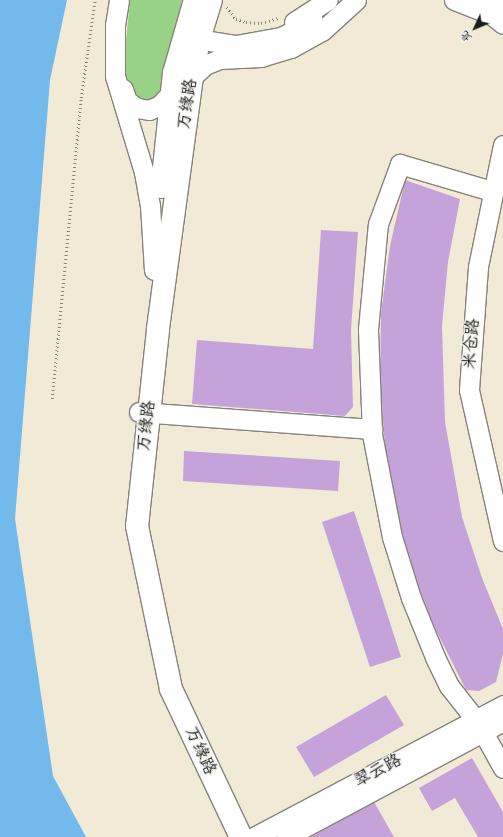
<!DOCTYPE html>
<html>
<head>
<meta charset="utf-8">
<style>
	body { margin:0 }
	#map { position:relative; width:503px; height:837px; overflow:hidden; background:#f1ead7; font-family:"Indie Flower","LXGW WenKai TC",sans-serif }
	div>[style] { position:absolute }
	.green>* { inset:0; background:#97d286 }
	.water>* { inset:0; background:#74b9eb }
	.building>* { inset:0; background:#c5a3da }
	.path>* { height:2.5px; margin-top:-1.25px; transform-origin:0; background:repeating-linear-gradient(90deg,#86837a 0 1px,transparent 0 4px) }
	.roads { filter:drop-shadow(1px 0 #86837a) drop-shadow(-1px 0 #86837a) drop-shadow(0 1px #86837a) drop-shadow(0 -1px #86837a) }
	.minor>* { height:19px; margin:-9.5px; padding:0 9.5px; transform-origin:9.5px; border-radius:9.5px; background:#fff }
	.major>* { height:22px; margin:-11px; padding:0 11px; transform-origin:11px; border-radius:11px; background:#fff }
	span { translate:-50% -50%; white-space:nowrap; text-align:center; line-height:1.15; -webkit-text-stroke:3px #f6f6f2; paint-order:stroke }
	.street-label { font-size:17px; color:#1c1c1c }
	.north { position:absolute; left:455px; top:8px; width:40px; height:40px; -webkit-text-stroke:3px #f6f6f2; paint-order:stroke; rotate:226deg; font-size:11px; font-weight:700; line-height:16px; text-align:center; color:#1c1c1c }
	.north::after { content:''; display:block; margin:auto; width:14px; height:18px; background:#1c1c1c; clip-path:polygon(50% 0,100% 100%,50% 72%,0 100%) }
</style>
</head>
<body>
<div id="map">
	<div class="green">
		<div style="clip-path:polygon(130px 0,182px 0,162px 91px,154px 102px,141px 104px,129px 96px,123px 72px)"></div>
	</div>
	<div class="water">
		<div style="clip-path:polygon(0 0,67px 0,50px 80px,15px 519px,53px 776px,86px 837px,0 837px)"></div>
	</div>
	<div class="building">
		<div style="clip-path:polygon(405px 180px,460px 199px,448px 262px,442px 326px,445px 422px,462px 517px,482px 578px,503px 629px,503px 654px,496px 682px,479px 691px,466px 690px,433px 624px,420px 590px,398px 520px,385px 448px,380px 381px,381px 313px,390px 246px)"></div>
		<div style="clip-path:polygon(321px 230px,358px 232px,351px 330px,353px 407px,345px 416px,192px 404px,197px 340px,313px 349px)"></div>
		<div style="clip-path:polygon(184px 451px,340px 461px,338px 491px,183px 481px)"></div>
		<div style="clip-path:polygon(354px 511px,401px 657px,370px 667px,322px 522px)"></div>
		<div style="clip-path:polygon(386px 695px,404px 725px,314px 777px,296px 747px)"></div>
		<div style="clip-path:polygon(472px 758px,503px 812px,503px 837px,478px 837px,455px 798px,432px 811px,419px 788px)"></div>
		<div style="clip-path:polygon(374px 802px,394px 837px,311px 837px)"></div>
	</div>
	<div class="path">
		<div style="left:227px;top:7px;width:15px;rotate:53deg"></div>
		<div style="left:236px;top:19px;width:10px;rotate:17deg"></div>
		<div style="left:246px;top:22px;width:15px;rotate:4deg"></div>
		<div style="left:261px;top:23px;width:19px;rotate:-16deg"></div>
		<div style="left:52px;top:399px;width:302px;rotate:-84.5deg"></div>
		<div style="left:81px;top:98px;width:99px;rotate:-81.9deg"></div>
	</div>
	<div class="roads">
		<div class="minor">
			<div style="left:119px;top:0;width:25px;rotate:99deg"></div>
			<div style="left:115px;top:25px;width:51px;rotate:90deg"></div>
			<div style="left:115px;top:76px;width:100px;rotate:73.2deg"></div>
			<div style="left:144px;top:172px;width:34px;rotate:80deg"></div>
			<div style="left:150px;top:205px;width:65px;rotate:86.5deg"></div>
			<div style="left:454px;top:0;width:41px;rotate:21.5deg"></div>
			<div style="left:492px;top:15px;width:14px;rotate:39deg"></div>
			<div style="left:294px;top:22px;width:40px;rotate:-32.9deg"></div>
			<div style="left:184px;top:37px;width:53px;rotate:8.7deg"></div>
			<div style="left:236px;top:45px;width:46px;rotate:-10.1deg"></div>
			<div style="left:281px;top:37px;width:36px;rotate:-27deg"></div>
			<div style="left:192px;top:77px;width:18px;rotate:-43deg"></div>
			<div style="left:205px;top:65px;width:16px;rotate:-22deg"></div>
			<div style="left:220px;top:59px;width:41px;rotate:-2.8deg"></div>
			<div style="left:261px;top:57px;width:31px;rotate:-17deg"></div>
			<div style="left:291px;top:48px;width:35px;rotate:-29deg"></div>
			<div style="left:322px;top:31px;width:46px;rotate:-42.4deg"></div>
			<div style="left:123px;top:89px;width:13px;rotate:72deg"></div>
			<div style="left:127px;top:101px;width:12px;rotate:35deg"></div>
			<div style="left:137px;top:108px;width:12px;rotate:9deg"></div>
			<div style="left:149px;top:110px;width:12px;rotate:-24deg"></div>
			<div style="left:160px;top:105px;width:18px;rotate:-47deg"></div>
			<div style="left:503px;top:145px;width:125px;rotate:101.6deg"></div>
			<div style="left:478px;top:267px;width:123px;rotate:94.2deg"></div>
			<div style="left:469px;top:390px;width:155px;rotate:77.3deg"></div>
			<div style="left:139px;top:412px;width:234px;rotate:4.2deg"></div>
			<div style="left:475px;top:719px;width:42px;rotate:-128.2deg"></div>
			<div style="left:449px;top:686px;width:32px;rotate:-116deg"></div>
			<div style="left:435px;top:657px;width:64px;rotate:-112.1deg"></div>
			<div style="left:411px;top:598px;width:64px;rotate:-107.3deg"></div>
			<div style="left:392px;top:537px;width:105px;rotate:-101deg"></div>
			<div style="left:372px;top:434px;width:105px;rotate:-92.2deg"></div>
			<div style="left:368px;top:329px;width:105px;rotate:-84.6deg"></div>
			<div style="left:378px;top:224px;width:64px;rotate:-69.9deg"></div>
			<div style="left:400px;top:164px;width:96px;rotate:16.4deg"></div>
			<div style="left:483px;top:732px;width:41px;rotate:60.9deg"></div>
			<div style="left:254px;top:837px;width:282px;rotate:-27.9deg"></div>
			<div style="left:286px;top:837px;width:246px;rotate:-28.1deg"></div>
		</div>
		<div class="major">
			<div style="left:211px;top:0;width:41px;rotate:107.1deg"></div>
			<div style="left:199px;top:39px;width:39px;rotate:100deg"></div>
			<div style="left:192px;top:77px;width:255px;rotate:97.7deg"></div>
			<div style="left:158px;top:330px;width:197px;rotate:96.1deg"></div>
			<div style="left:137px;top:526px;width:167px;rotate:78.2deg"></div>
			<div style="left:171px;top:689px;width:164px;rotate:64.7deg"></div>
			<div style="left:488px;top:0;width:17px;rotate:28deg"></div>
			<div style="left:162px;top:187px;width:115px;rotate:-84deg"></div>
			<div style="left:174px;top:73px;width:76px;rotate:-74deg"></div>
		</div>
	</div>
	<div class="street-label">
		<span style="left:188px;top:104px;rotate:-82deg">万缘路</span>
		<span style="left:472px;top:344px;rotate:-86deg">米仓路</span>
		<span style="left:147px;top:426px;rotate:-84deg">万缘路</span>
		<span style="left:200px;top:751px;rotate:65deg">万缘路</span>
		<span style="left:378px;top:771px;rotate:-28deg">翠云路</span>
	</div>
	<div class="north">北</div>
</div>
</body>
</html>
